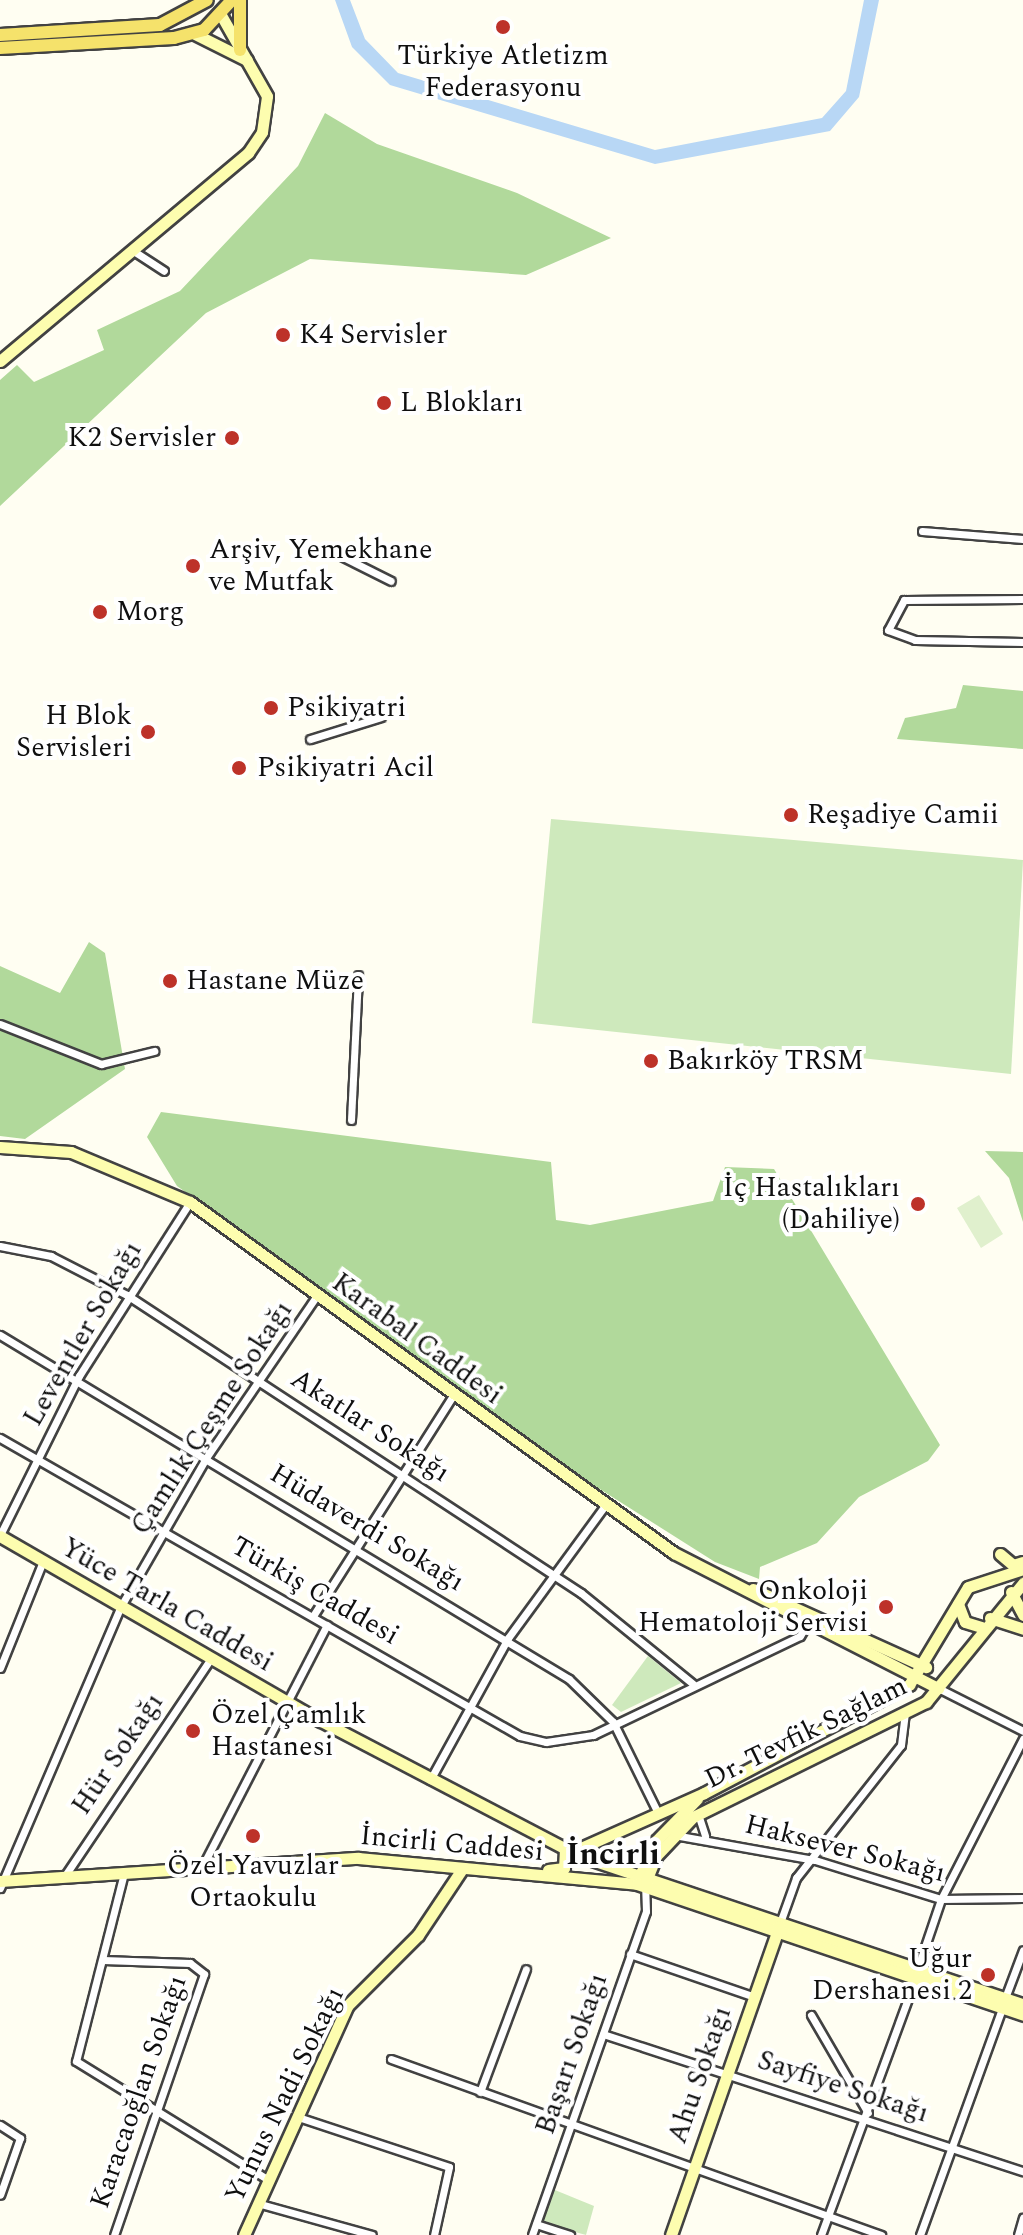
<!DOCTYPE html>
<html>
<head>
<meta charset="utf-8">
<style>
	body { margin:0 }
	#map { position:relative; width:1023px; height:2235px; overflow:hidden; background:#fffef2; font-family:Spectral,serif }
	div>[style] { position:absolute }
	.green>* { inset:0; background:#cee9bc }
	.forest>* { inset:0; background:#b1d99b }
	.pitch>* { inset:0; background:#e0f0cd }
	.water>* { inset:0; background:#b8d7f5 }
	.roads { filter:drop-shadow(2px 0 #424242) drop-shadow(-2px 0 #424242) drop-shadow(0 2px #424242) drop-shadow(0 -2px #424242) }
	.street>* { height:7px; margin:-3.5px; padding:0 3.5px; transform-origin:3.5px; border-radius:3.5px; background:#fff }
	.secondary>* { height:11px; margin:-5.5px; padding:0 5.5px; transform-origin:5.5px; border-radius:5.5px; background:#fdfdaf }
	.primary>* { height:12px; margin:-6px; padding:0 6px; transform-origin:6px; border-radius:6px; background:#f5e26b }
	.dots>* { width:22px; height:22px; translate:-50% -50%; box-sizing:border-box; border:4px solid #fff; border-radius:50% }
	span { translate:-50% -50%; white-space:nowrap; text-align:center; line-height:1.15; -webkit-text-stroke:8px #fff; paint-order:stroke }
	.poi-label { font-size:28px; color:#0f0f0f }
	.left { translate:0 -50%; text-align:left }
	.right { translate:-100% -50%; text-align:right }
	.street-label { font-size:28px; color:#0f0f0f }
	.quarter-label { font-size:32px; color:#0f0f0f; font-weight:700 }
</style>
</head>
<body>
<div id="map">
	<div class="green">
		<div style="clip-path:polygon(551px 819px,1023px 860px,1011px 1074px,532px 1023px)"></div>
		<div style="clip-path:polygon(648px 1656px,681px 1683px,621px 1712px,612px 1705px)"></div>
		<div style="clip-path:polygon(550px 2188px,594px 2206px,586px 2235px,539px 2222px)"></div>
	</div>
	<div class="forest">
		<div style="clip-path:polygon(325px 113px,377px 144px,517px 193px,611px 238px,526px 275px,310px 259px,206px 313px,0 506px,0 380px,17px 365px,34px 382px,104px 350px,97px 330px,180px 291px,298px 166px)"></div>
		<div style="clip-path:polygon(963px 685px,1023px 691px,1023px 749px,897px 739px,905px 718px,956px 708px)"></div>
		<div style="clip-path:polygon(89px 942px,105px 953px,125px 1069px,25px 1139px,0 1136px,0 966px,60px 993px)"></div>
		<div style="clip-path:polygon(161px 1112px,551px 1162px,556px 1220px,590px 1225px,713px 1201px,725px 1167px,774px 1169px,940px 1445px,928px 1461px,859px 1497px,817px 1543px,760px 1567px,759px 1579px,715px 1562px,576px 1474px,177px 1186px,147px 1137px)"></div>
		<div style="clip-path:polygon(985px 1151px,1023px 1152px,1023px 1222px,1009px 1178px)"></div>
	</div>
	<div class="pitch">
		<div style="clip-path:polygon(979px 1195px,1003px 1234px,981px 1248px,957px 1208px)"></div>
	</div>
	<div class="water">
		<div style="clip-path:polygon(335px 0,350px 0,365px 39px,398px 73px,655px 150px,822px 118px,846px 91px,864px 0,879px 0,859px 97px,830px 131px,655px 164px,390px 85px,352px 47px)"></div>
	</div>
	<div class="roads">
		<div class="street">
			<div style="left:132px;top:250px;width:38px;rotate:33deg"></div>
			<div style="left:922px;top:531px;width:101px;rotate:4.5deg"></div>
			<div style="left:329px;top:550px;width:69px;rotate:26.6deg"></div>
			<div style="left:1023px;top:599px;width:119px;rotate:179.5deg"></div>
			<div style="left:904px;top:600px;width:34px;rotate:118deg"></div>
			<div style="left:888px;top:630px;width:29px;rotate:20deg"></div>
			<div style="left:915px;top:640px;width:108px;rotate:1.1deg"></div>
			<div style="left:310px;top:739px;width:74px;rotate:-17.2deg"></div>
			<div style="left:0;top:1024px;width:109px;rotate:21.6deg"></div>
			<div style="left:101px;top:1064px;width:55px;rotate:-13.8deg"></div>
			<div style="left:351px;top:1120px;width:145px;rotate:-87.2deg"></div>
			<div style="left:0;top:1246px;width:52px;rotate:11.1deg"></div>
			<div style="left:51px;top:1256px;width:85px;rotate:27.2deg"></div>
			<div style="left:127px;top:1295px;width:543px;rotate:33.28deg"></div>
			<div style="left:581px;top:1593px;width:144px;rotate:39.1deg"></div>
			<div style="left:0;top:1335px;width:665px;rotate:31.16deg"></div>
			<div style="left:569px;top:1679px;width:62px;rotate:44.3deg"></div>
			<div style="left:613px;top:1722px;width:102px;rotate:63.7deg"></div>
			<div style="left:0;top:1438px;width:599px;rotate:29.82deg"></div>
			<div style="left:520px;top:1736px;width:27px;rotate:13deg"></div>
			<div style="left:546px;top:1742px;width:48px;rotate:-8.5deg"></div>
			<div style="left:593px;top:1735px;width:229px;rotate:-25.6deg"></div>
			<div style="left:800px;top:1636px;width:14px;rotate:-60deg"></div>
			<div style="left:0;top:1535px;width:178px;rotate:-63.6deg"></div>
			<div style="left:79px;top:1376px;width:206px;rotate:-57.5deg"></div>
			<div style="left:313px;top:1616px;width:262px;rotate:-57.6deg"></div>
			<div style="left:0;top:1668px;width:115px;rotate:-68.1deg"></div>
			<div style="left:938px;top:1688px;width:95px;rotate:26.8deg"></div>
			<div style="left:430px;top:1780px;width:162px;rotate:-61.2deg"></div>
			<div style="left:508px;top:1638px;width:162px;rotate:-53.8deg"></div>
			<div style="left:698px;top:1814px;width:23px;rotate:72deg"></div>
			<div style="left:674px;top:1835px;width:143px;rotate:10.1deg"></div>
			<div style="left:815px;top:1860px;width:132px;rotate:17.2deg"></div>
			<div style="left:941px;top:1899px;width:82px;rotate:-0.7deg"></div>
			<div style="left:203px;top:1865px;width:270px;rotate:-62.7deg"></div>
			<div style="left:124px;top:1873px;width:194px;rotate:104.3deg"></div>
			<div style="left:76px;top:2061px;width:225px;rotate:31.7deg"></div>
			<div style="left:64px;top:1877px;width:264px;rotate:-56.1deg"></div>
			<div style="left:0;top:1888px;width:307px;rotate:-66.8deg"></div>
			<div style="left:121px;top:1606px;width:171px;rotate:-60.1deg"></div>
			<div style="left:206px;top:1458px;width:197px;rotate:-55.7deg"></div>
			<div style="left:781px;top:1920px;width:45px;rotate:-70.3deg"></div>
			<div style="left:796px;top:1878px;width:169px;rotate:-51.7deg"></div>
			<div style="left:901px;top:1745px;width:32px;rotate:-83deg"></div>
			<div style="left:630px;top:1954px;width:129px;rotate:19deg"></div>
			<div style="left:103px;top:1960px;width:87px;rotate:2deg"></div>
			<div style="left:190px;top:1963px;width:18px;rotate:38deg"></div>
			<div style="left:204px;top:1974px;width:276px;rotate:109deg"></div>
			<div style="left:918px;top:1967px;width:72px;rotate:-71.3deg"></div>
			<div style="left:941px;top:1899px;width:180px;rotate:-62.9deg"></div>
			<div style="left:1005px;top:1998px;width:51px;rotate:-69.4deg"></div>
			<div style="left:811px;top:2015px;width:113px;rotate:59.8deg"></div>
			<div style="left:603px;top:2034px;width:442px;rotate:18.1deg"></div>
			<div style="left:391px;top:2059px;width:521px;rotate:19.76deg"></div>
			<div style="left:480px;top:2092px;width:131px;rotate:-69.5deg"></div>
			<div style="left:298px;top:2117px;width:159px;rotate:18.3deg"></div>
			<div style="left:449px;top:2167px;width:70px;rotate:102.4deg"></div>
			<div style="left:0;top:2125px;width:24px;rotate:33deg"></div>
			<div style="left:20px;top:2138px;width:60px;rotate:109.3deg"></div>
			<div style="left:257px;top:2203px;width:119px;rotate:15.5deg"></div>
			<div style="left:536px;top:2224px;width:36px;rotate:18deg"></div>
			<div style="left:532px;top:2235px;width:343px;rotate:-70.6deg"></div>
			<div style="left:646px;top:1911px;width:25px;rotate:-92deg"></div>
			<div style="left:821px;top:2235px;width:272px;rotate:-69.8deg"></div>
			<div style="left:920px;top:2235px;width:241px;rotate:-70.1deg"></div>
			<div style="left:1018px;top:2235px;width:18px;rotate:-74deg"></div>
		</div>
		<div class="secondary">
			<div style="left:195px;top:34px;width:58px;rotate:26.6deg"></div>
			<div style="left:0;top:361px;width:324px;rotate:-40deg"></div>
			<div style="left:248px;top:153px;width:25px;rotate:-56deg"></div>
			<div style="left:262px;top:132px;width:36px;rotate:-82deg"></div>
			<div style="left:267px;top:96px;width:93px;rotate:-119.6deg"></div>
			<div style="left:0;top:1147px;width:71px;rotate:4deg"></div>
			<div style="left:71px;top:1152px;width:129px;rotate:22.8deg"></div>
			<div style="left:190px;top:1202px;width:598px;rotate:35.95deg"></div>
			<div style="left:674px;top:1553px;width:297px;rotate:27.1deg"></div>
			<div style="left:0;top:1536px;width:370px;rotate:30deg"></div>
			<div style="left:321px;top:1721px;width:289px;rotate:27.6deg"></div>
			<div style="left:577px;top:1855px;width:470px;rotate:18.5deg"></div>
			<div style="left:1000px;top:1554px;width:17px;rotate:40deg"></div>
			<div style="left:1013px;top:1565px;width:10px;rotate:-17deg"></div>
			<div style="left:753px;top:1589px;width:190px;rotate:24.3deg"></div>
			<div style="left:1011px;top:1592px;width:26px;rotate:62deg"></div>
			<div style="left:958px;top:1604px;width:19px;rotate:69deg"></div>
			<div style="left:965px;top:1622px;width:17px;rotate:17deg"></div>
			<div style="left:990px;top:1618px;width:35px;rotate:18deg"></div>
			<div style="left:574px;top:1851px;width:142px;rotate:-24deg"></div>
			<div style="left:704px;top:1793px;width:232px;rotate:-27.8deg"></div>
			<div style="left:909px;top:1685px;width:114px;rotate:-59deg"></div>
			<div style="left:968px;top:1587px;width:58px;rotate:-18.1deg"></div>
			<div style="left:548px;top:1870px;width:16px;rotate:-7deg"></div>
			<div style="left:564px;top:1868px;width:18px;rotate:-87deg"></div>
			<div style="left:639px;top:1877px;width:41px;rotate:-64.1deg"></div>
			<div style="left:657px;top:1840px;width:57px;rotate:-45.7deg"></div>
			<div style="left:0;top:1881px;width:359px;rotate:-3.7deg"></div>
			<div style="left:358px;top:1858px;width:280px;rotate:5.3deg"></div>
			<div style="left:637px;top:1884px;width:408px;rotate:18.7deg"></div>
			<div style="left:646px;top:1881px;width:27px;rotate:-68deg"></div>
			<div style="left:656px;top:1856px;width:54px;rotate:-46.5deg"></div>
			<div style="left:693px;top:1817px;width:260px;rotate:-26.3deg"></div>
			<div style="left:926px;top:1702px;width:154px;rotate:-50.8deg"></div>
			<div style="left:244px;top:2235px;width:252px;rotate:-65.7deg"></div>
			<div style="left:348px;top:2005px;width:99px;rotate:-45deg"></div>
			<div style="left:418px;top:1935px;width:79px;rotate:-56.3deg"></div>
			<div style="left:671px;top:2235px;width:327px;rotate:-70.7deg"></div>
		</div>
		<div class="primary">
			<div style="left:240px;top:0;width:50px;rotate:90deg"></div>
			<div style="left:0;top:35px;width:160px;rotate:-3.6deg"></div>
			<div style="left:160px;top:25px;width:53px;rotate:-28deg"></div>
			<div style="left:0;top:48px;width:174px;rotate:-3.3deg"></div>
			<div style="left:174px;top:38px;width:31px;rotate:-15deg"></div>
			<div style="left:204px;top:30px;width:41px;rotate:-47deg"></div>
		</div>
	</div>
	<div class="dots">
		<div style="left:503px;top:27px;background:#bd3229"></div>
		<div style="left:283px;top:335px;background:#bd3229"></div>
		<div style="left:384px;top:403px;background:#bd3229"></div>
		<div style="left:232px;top:438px;background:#bd3229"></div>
		<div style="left:193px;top:566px;background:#bd3229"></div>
		<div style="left:100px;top:612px;background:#bd3229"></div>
		<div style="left:271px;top:708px;background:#bd3229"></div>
		<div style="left:148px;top:732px;background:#bd3229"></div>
		<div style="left:239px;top:768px;background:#bd3229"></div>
		<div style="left:791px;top:815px;background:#bd3229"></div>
		<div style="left:170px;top:981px;background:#bd3229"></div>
		<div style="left:651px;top:1061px;background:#bd3229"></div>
		<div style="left:918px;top:1204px;background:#bd3229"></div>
		<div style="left:886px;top:1607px;background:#bd3229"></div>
		<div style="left:193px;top:1731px;background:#bd3229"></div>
		<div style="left:253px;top:1836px;background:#bd3229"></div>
		<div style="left:988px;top:1975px;background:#bd3229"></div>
	</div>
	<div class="poi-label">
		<span style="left:503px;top:72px">Türkiye Atletizm<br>Federasyonu</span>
		<span class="left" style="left:299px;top:335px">K4 Servisler</span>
		<span class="left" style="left:400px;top:403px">L Blokları</span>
		<span class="right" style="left:216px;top:438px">K2 Servisler</span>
		<span class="left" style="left:209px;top:566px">Arşiv, Yemekhane<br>ve Mutfak</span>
		<span class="left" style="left:116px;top:612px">Morg</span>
		<span class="left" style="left:287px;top:708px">Psikiyatri</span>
		<span class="right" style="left:132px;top:732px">H Blok<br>Servisleri</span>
		<span class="left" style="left:257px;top:768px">Psikiyatri Acil</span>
		<span class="left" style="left:807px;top:815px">Reşadiye Camii</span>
		<span class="left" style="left:186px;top:981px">Hastane Müze</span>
		<span class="left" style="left:667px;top:1061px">Bakırköy TRSM</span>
		<span class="right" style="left:900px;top:1204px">İç Hastalıkları<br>(Dahiliye)</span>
		<span class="right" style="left:868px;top:1607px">Onkoloji<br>Hematoloji Servisi</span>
		<span class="left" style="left:211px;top:1731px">Özel Çamlık<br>Hastanesi</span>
		<span style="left:253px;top:1882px">Özel Yavuzlar<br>Ortaokulu</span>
		<span class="right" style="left:972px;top:1975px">Uğur<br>Dershanesi 2</span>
	</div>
	<div class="street-label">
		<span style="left:83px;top:1334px;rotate:-60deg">Leventler Sokağı</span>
		<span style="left:417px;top:1339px;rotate:36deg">Karabal Caddesi</span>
		<span style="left:212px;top:1418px;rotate:-57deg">Çamlık Çeşme Sokağı</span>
		<span style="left:370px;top:1426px;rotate:33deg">Akatlar Sokağı</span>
		<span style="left:367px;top:1528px;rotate:31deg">Hüdaverdi Sokağı</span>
		<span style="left:315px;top:1591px;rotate:30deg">Türkiş Caddesi</span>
		<span style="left:167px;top:1605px;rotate:30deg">Yüce Tarla Caddesi</span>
		<span style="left:806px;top:1733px;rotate:-26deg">Dr. Tevfik Sağlam</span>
		<span style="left:118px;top:1754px;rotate:-56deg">Hür Sokağı</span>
		<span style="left:452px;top:1844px;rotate:5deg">İncirli Caddesi</span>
		<span style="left:845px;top:1849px;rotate:14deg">Haksever Sokağı</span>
		<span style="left:572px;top:2054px;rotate:-71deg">Başarı Sokağı</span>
		<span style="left:700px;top:2075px;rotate:-71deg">Ahu Sokağı</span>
		<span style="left:843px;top:2087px;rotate:18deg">Sayfiye Sokağı</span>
		<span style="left:139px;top:2092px;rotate:-71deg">Karacaoğlan Sokağı</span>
		<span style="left:285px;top:2095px;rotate:-64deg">Yunus Nadi Sokağı</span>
	</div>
	<div class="quarter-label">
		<span style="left:613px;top:1855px">İncirli</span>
	</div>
</div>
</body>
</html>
